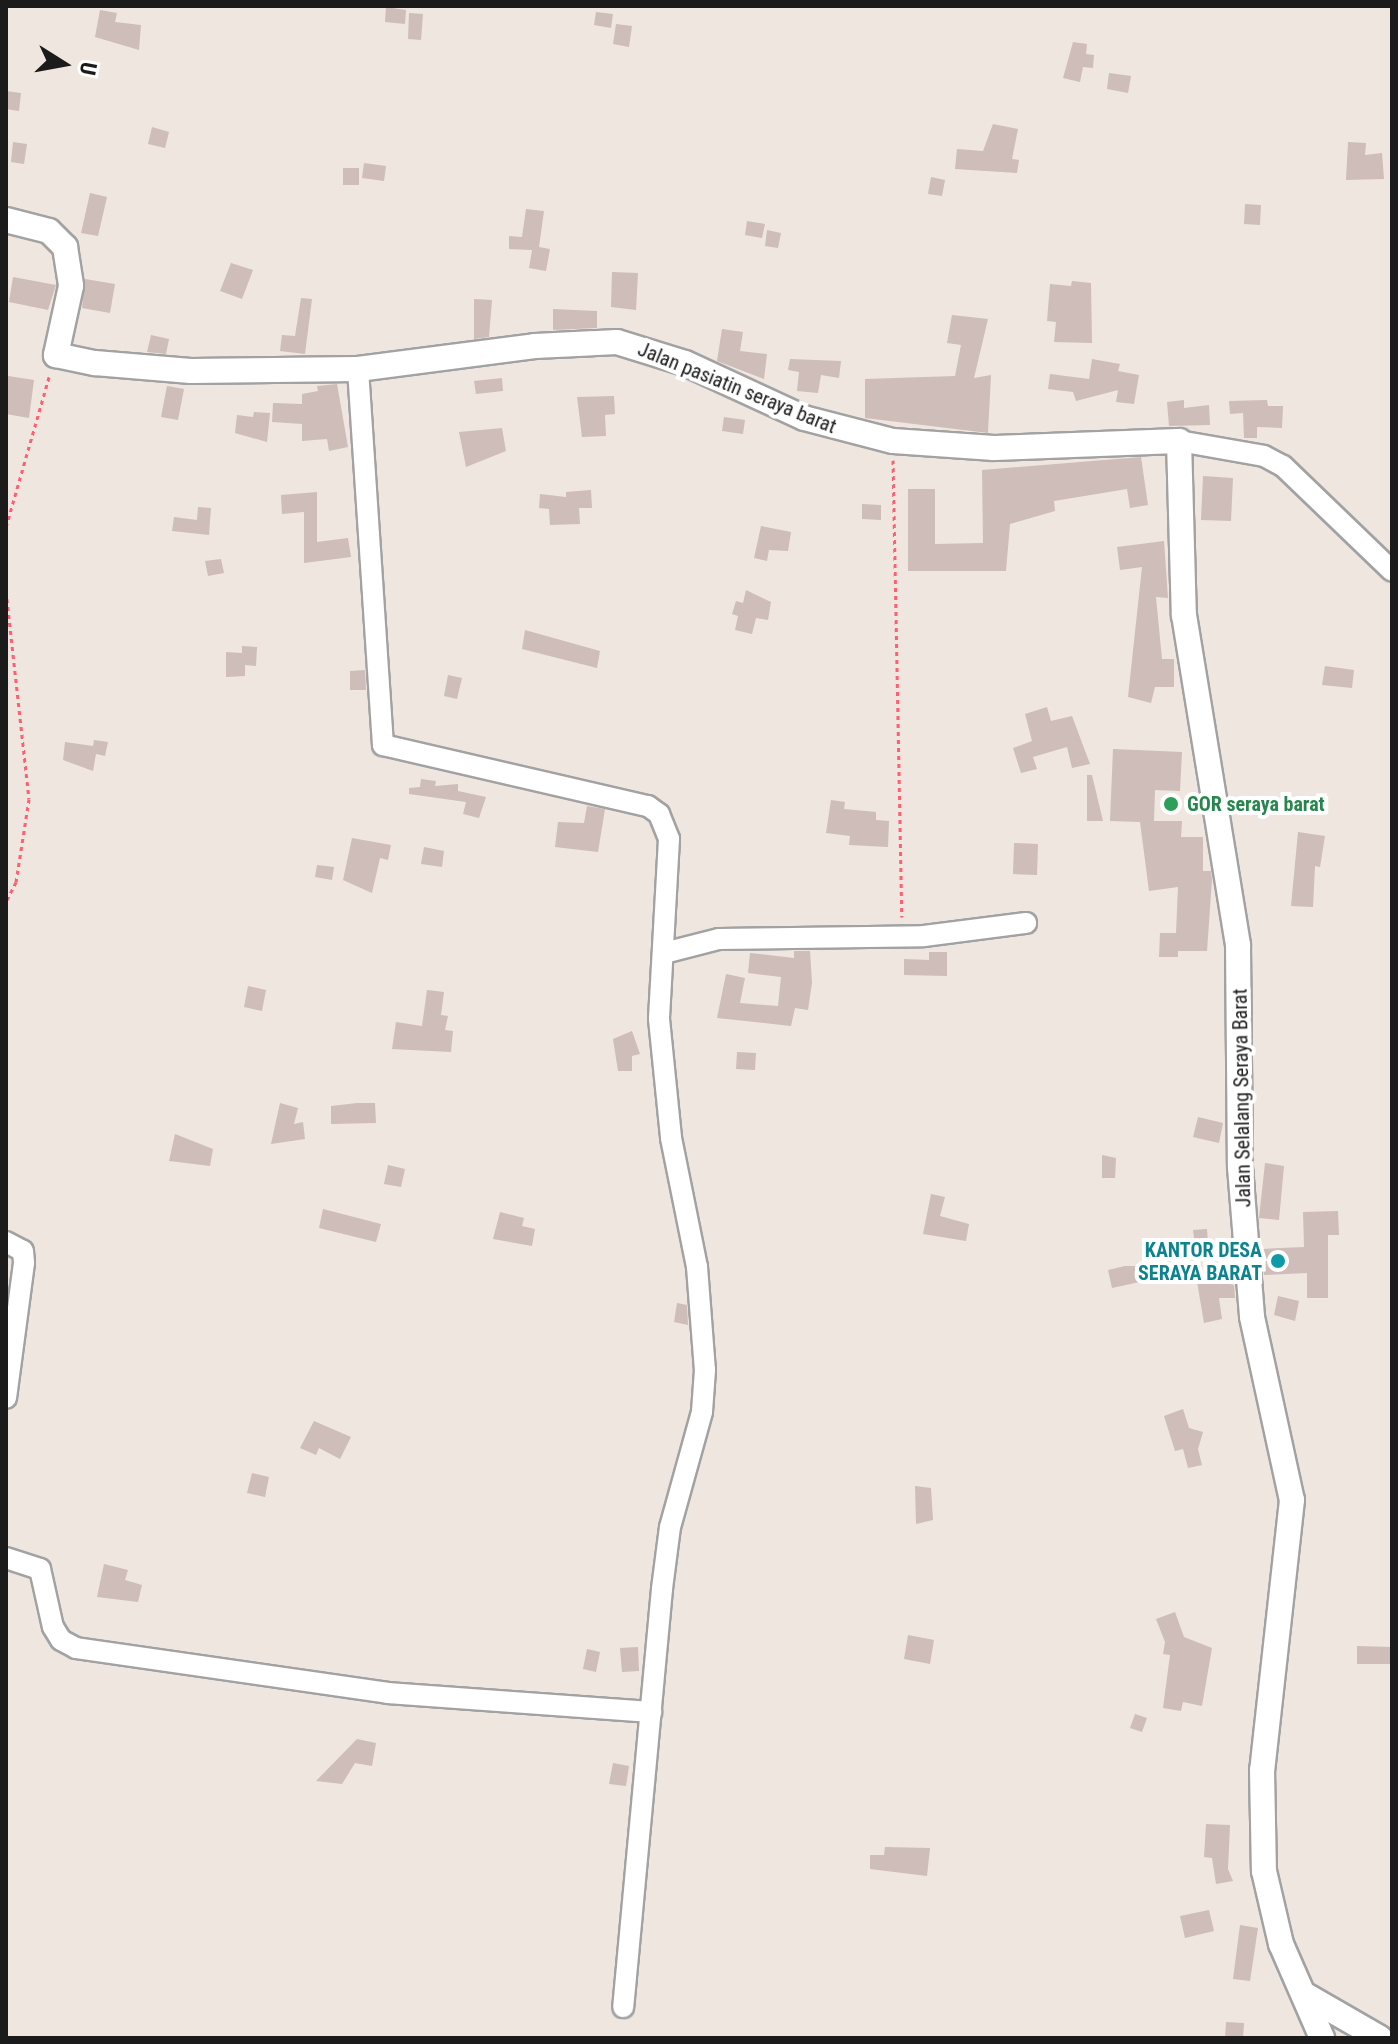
<!DOCTYPE html>
<html>
<head>
<meta charset="utf-8">
<style>
	body { margin:0 }
	#map { position:relative; width:1398px; height:2044px; overflow:hidden; background:#eee6df; font-family:"Roboto Condensed",sans-serif }
	div>[style] { position:absolute }
	.building>* { inset:0; background:#cebdb9 }
	.path>* { height:3px; margin-top:-1.5px; transform-origin:0; background:repeating-linear-gradient(90deg,#ff5f71 0 4px,transparent 0 8px) }
	.roads { filter:drop-shadow(2px 0 #a2a2a2) drop-shadow(-2px 0 #a2a2a2) drop-shadow(0 2px #a2a2a2) drop-shadow(0 -2px #a2a2a2) }
	.minor>* { height:20px; margin:-10px; padding:0 10px; transform-origin:10px; border-radius:10px; background:#fff }
	.tertiary>* { height:24px; margin:-12px; padding:0 12px; transform-origin:12px; border-radius:12px; background:#fff }
	.dots>* { width:22px; height:22px; translate:-50% -50%; box-sizing:border-box; border:4px solid #fff; border-radius:50% }
	span { translate:-50% -50%; white-space:nowrap; text-align:center; line-height:1.15; -webkit-text-stroke:8px #fff; paint-order:stroke }
	.street-label { font-size:20px; color:#1b1b1b }
	.leisure-label { font-size:20px; color:#27864d; font-weight:700 }
	.left { translate:0 -50%; text-align:left }
	.culture-label { font-size:20px; color:#0d838f; font-weight:700 }
	.right { translate:-100% -50%; text-align:right }
	.frame { position:absolute; inset:0; border:8px solid #1b1b1b; pointer-events:none }
	.north { position:absolute; left:24px; top:24px; width:80px; height:80px; -webkit-text-stroke:6px #fff; paint-order:stroke; rotate:101deg; font-size:22px; font-weight:700; line-height:32px; text-align:center; color:#1b1b1b }
	.north::after { content:''; display:block; margin:auto; width:28px; height:36px; background:#1b1b1b; clip-path:polygon(50% 0,100% 100%,50% 72%,0 100%) }
</style>
</head>
<body>
<div id="map">
	<div class="building">
		<div style="clip-path:polygon(386px 7px,406px 10px,405px 24px,385px 22px)"></div>
		<div style="clip-path:polygon(100px 10px,117px 13px,115px 22px,141px 25px,139px 50px,95px 37px)"></div>
		<div style="clip-path:polygon(596px 12px,613px 14px,611px 28px,594px 25px)"></div>
		<div style="clip-path:polygon(409px 13px,423px 14px,421px 40px,408px 39px)"></div>
		<div style="clip-path:polygon(616px 24px,632px 26px,629px 47px,613px 44px)"></div>
		<div style="clip-path:polygon(1073px 42px,1087px 44px,1086px 54px,1094px 55px,1093px 68px,1083px 67px,1080px 82px,1063px 78px)"></div>
		<div style="clip-path:polygon(1109px 73px,1131px 76px,1128px 93px,1107px 89px)"></div>
		<div style="clip-path:polygon(6px 91px,21px 93px,19px 111px,6px 109px)"></div>
		<div style="clip-path:polygon(993px 124px,1018px 129px,1012px 159px,1019px 160px,1017px 173px,955px 169px,957px 149px,983px 151px)"></div>
		<div style="clip-path:polygon(152px 127px,169px 132px,165px 148px,148px 144px)"></div>
		<div style="clip-path:polygon(13px 142px,27px 144px,24px 164px,11px 162px)"></div>
		<div style="clip-path:polygon(1348px 142px,1366px 143px,1365px 155px,1382px 153px,1384px 179px,1346px 180px)"></div>
		<div style="clip-path:polygon(364px 163px,386px 166px,384px 181px,362px 178px)"></div>
		<div style="clip-path:polygon(343px 168px,359px 168px,359px 185px,343px 185px)"></div>
		<div style="clip-path:polygon(931px 177px,945px 180px,942px 196px,928px 194px)"></div>
		<div style="clip-path:polygon(90px 193px,107px 197px,98px 236px,81px 233px)"></div>
		<div style="clip-path:polygon(1245px 204px,1261px 205px,1260px 225px,1244px 224px)"></div>
		<div style="clip-path:polygon(526px 209px,544px 211px,539px 247px,550px 249px,546px 271px,529px 268px,532px 250px,509px 249px,509px 236px,522px 237px)"></div>
		<div style="clip-path:polygon(747px 221px,765px 224px,762px 238px,745px 235px)"></div>
		<div style="clip-path:polygon(767px 230px,781px 233px,778px 248px,765px 246px)"></div>
		<div style="clip-path:polygon(231px 263px,253px 270px,242px 299px,220px 291px)"></div>
		<div style="clip-path:polygon(612px 272px,638px 273px,636px 310px,611px 307px)"></div>
		<div style="clip-path:polygon(13px 277px,56px 285px,48px 310px,9px 302px)"></div>
		<div style="clip-path:polygon(85px 279px,115px 284px,110px 313px,82px 308px)"></div>
		<div style="clip-path:polygon(1072px 281px,1091px 283px,1092px 343px,1054px 342px,1056px 322px,1047px 321px,1050px 284px,1071px 286px)"></div>
		<div style="clip-path:polygon(301px 298px,312px 299px,305px 354px,280px 351px,282px 335px,295px 336px)"></div>
		<div style="clip-path:polygon(474px 299px,492px 300px,489px 337px,474px 339px)"></div>
		<div style="clip-path:polygon(553px 309px,597px 311px,597px 328px,553px 330px)"></div>
		<div style="clip-path:polygon(952px 315px,988px 319px,974px 378px,991px 375px,988px 433px,865px 418px,865px 379px,955px 376px,961px 345px,947px 343px)"></div>
		<div style="clip-path:polygon(722px 329px,743px 332px,740px 351px,767px 354px,764px 379px,717px 361px)"></div>
		<div style="clip-path:polygon(151px 335px,169px 339px,166px 354px,147px 352px)"></div>
		<div style="clip-path:polygon(790px 359px,841px 361px,839px 378px,821px 375px,818px 393px,797px 391px,799px 372px,788px 370px)"></div>
		<div style="clip-path:polygon(1092px 359px,1120px 364px,1118px 371px,1139px 375px,1134px 404px,1116px 402px,1118px 390px,1076px 401px,1073px 392px,1048px 389px,1050px 374px,1089px 379px)"></div>
		<div style="clip-path:polygon(8px 376px,34px 380px,29px 418px,6px 414px)"></div>
		<div style="clip-path:polygon(502px 378px,503px 391px,476px 394px,474px 381px)"></div>
		<div style="clip-path:polygon(337px 384px,348px 447px,329px 451px,327px 439px,302px 441px,302px 424px,272px 422px,273px 403px,302px 404px,302px 394px,318px 391px,317px 386px)"></div>
		<div style="clip-path:polygon(167px 386px,184px 389px,178px 420px,161px 417px)"></div>
		<div style="clip-path:polygon(614px 396px,615px 414px,605px 415px,606px 436px,582px 437px,577px 397px)"></div>
		<div style="clip-path:polygon(1184px 400px,1184px 408px,1209px 405px,1210px 425px,1169px 426px,1167px 402px)"></div>
		<div style="clip-path:polygon(1267px 400px,1268px 406px,1283px 406px,1282px 428px,1257px 427px,1257px 438px,1244px 438px,1243px 413px,1230px 414px,1229px 401px)"></div>
		<div style="clip-path:polygon(254px 412px,270px 413px,267px 442px,235px 433px,237px 415px,253px 417px)"></div>
		<div style="clip-path:polygon(724px 417px,745px 420px,743px 434px,722px 431px)"></div>
		<div style="clip-path:polygon(502px 428px,506px 451px,466px 467px,459px 432px)"></div>
		<div style="clip-path:polygon(1141px 457px,1148px 505px,1130px 508px,1127px 489px,1054px 501px,1055px 511px,1010px 524px,1006px 571px,908px 571px,908px 489px,935px 489px,935px 544px,983px 543px,982px 470px)"></div>
		<div style="clip-path:polygon(1203px 476px,1233px 478px,1231px 521px,1201px 520px)"></div>
		<div style="clip-path:polygon(591px 490px,592px 508px,579px 508px,580px 524px,550px 525px,549px 509px,539px 508px,540px 494px,566px 497px,566px 492px)"></div>
		<div style="clip-path:polygon(317px 492px,317px 542px,348px 538px,351px 557px,304px 563px,304px 512px,282px 514px,281px 495px)"></div>
		<div style="clip-path:polygon(862px 504px,881px 505px,881px 520px,862px 519px)"></div>
		<div style="clip-path:polygon(198px 507px,211px 508px,209px 535px,172px 531px,174px 517px,197px 520px)"></div>
		<div style="clip-path:polygon(761px 526px,791px 532px,788px 551px,769px 550px,767px 561px,754px 558px)"></div>
		<div style="clip-path:polygon(1164px 541px,1168px 598px,1156px 597px,1162px 659px,1174px 659px,1174px 687px,1155px 687px,1151px 703px,1128px 697px,1142px 567px,1120px 570px,1117px 547px)"></div>
		<div style="clip-path:polygon(221px 559px,224px 573px,208px 576px,205px 561px)"></div>
		<div style="clip-path:polygon(746px 590px,771px 602px,768px 620px,756px 618px,752px 634px,735px 630px,738px 616px,732px 614px,736px 601px,743px 603px)"></div>
		<div style="clip-path:polygon(525px 630px,600px 651px,597px 668px,522px 649px)"></div>
		<div style="clip-path:polygon(242px 646px,257px 647px,256px 666px,245px 665px,245px 676px,226px 677px,226px 652px,242px 653px)"></div>
		<div style="clip-path:polygon(1325px 666px,1354px 670px,1352px 688px,1322px 685px)"></div>
		<div style="clip-path:polygon(365px 670px,366px 690px,350px 690px,350px 671px)"></div>
		<div style="clip-path:polygon(448px 675px,462px 678px,457px 699px,444px 696px)"></div>
		<div style="clip-path:polygon(1047px 707px,1051px 721px,1072px 716px,1090px 764px,1072px 768px,1067px 747px,1033px 757px,1037px 769px,1021px 773px,1013px 748px,1032px 741px,1025px 714px)"></div>
		<div style="clip-path:polygon(94px 740px,108px 742px,105px 756px,96px 754px,93px 771px,63px 760px,65px 742px,93px 746px)"></div>
		<div style="clip-path:polygon(1113px 749px,1182px 752px,1180px 791px,1155px 790px,1154px 821px,1182px 821px,1181px 837px,1203px 837px,1203px 871px,1211px 871px,1212px 880px,1207px 951px,1178px 951px,1178px 957px,1159px 957px,1160px 933px,1176px 933px,1178px 887px,1149px 891px,1140px 822px,1110px 821px)"></div>
		<div style="clip-path:polygon(1087px 775px,1092px 775px,1103px 821px,1087px 821px)"></div>
		<div style="clip-path:polygon(421px 779px,436px 781px,435px 786px,458px 784px,458px 791px,486px 797px,479px 818px,463px 814px,466px 802px,409px 794px,409px 788px,420px 787px)"></div>
		<div style="clip-path:polygon(831px 800px,845px 802px,844px 809px,876px 812px,876px 820px,889px 821px,888px 847px,849px 845px,850px 836px,826px 833px)"></div>
		<div style="clip-path:polygon(587px 806px,605px 809px,598px 852px,555px 847px,558px 822px,584px 823px)"></div>
		<div style="clip-path:polygon(1298px 832px,1325px 836px,1320px 867px,1315px 866px,1313px 907px,1291px 906px)"></div>
		<div style="clip-path:polygon(352px 838px,391px 845px,388px 860px,380px 858px,372px 893px,343px 880px)"></div>
		<div style="clip-path:polygon(1014px 843px,1038px 844px,1037px 875px,1013px 874px)"></div>
		<div style="clip-path:polygon(424px 847px,444px 851px,442px 867px,421px 864px)"></div>
		<div style="clip-path:polygon(317px 865px,334px 867px,332px 880px,315px 877px)"></div>
		<div style="clip-path:polygon(794px 951px,810px 951px,812px 983px,808px 1010px,795px 1008px,791px 1026px,717px 1018px,726px 974px,745px 978px,740px 1003px,778px 1006px,781px 977px,748px 973px,750px 953px,794px 958px)"></div>
		<div style="clip-path:polygon(929px 952px,947px 952px,947px 976px,904px 975px,904px 959px,929px 960px)"></div>
		<div style="clip-path:polygon(248px 986px,266px 990px,262px 1011px,244px 1007px)"></div>
		<div style="clip-path:polygon(427px 990px,444px 992px,441px 1015px,448px 1016px,445px 1030px,453px 1031px,451px 1052px,392px 1049px,396px 1022px,422px 1026px)"></div>
		<div style="clip-path:polygon(632px 1031px,640px 1054px,632px 1056px,632px 1071px,618px 1071px,613px 1039px)"></div>
		<div style="clip-path:polygon(737px 1052px,756px 1053px,755px 1070px,736px 1069px)"></div>
		<div style="clip-path:polygon(280px 1103px,298px 1108px,294px 1124px,303px 1122px,305px 1139px,271px 1144px)"></div>
		<div style="clip-path:polygon(357px 1103px,375px 1103px,376px 1123px,331px 1124px,331px 1106px)"></div>
		<div style="clip-path:polygon(1198px 1117px,1223px 1123px,1219px 1143px,1193px 1137px)"></div>
		<div style="clip-path:polygon(175px 1134px,213px 1149px,210px 1166px,169px 1161px)"></div>
		<div style="clip-path:polygon(1102px 1155px,1116px 1158px,1115px 1178px,1102px 1178px)"></div>
		<div style="clip-path:polygon(1265px 1163px,1284px 1166px,1279px 1220px,1259px 1218px)"></div>
		<div style="clip-path:polygon(388px 1165px,405px 1169px,401px 1187px,384px 1184px)"></div>
		<div style="clip-path:polygon(931px 1194px,945px 1197px,940px 1216px,969px 1224px,966px 1241px,923px 1234px)"></div>
		<div style="clip-path:polygon(323px 1209px,381px 1224px,376px 1242px,319px 1228px)"></div>
		<div style="clip-path:polygon(1338px 1211px,1339px 1235px,1328px 1235px,1328px 1298px,1307px 1298px,1307px 1273px,1264px 1275px,1262px 1249px,1304px 1247px,1303px 1212px)"></div>
		<div style="clip-path:polygon(500px 1212px,524px 1218px,522px 1226px,535px 1229px,532px 1246px,493px 1239px)"></div>
		<div style="clip-path:polygon(1207px 1229px,1208px 1243px,1195px 1245px,1193px 1230px)"></div>
		<div style="clip-path:polygon(1125px 1266px,1147px 1266px,1149px 1280px,1112px 1288px,1108px 1270px)"></div>
		<div style="clip-path:polygon(1196px 1276px,1234px 1285px,1235px 1298px,1219px 1298px,1222px 1319px,1204px 1323px)"></div>
		<div style="clip-path:polygon(1278px 1296px,1299px 1301px,1295px 1321px,1274px 1315px)"></div>
		<div style="clip-path:polygon(677px 1303px,687px 1305px,688px 1325px,674px 1322px)"></div>
		<div style="clip-path:polygon(1183px 1409px,1189px 1428px,1203px 1432px,1198px 1449px,1202px 1465px,1188px 1468px,1183px 1449px,1175px 1451px,1164px 1416px)"></div>
		<div style="clip-path:polygon(314px 1421px,351px 1437px,340px 1459px,319px 1448px,316px 1455px,300px 1448px)"></div>
		<div style="clip-path:polygon(252px 1473px,269px 1477px,265px 1497px,247px 1493px)"></div>
		<div style="clip-path:polygon(915px 1486px,931px 1488px,933px 1520px,916px 1524px)"></div>
		<div style="clip-path:polygon(104px 1564px,128px 1570px,125px 1580px,142px 1585px,138px 1602px,97px 1597px)"></div>
		<div style="clip-path:polygon(1175px 1612px,1184px 1637px,1212px 1648px,1202px 1706px,1183px 1702px,1181px 1711px,1163px 1708px,1170px 1655px,1163px 1654px,1165px 1642px,1156px 1619px)"></div>
		<div style="clip-path:polygon(908px 1635px,934px 1640px,930px 1664px,904px 1659px)"></div>
		<div style="clip-path:polygon(1357px 1646px,1392px 1647px,1392px 1664px,1357px 1664px)"></div>
		<div style="clip-path:polygon(638px 1647px,639px 1671px,622px 1672px,620px 1648px)"></div>
		<div style="clip-path:polygon(587px 1649px,600px 1652px,596px 1672px,583px 1669px)"></div>
		<div style="clip-path:polygon(1135px 1714px,1147px 1718px,1142px 1732px,1130px 1728px)"></div>
		<div style="clip-path:polygon(357px 1739px,376px 1743px,372px 1766px,355px 1763px,342px 1784px,316px 1781px)"></div>
		<div style="clip-path:polygon(613px 1763px,629px 1766px,626px 1786px,609px 1784px)"></div>
		<div style="clip-path:polygon(1206px 1824px,1230px 1825px,1228px 1869px,1233px 1881px,1216px 1884px,1212px 1858px,1204px 1857px)"></div>
		<div style="clip-path:polygon(885px 1847px,930px 1848px,927px 1876px,870px 1869px,870px 1855px,884px 1855px)"></div>
		<div style="clip-path:polygon(1209px 1910px,1214px 1931px,1185px 1938px,1180px 1916px)"></div>
		<div style="clip-path:polygon(1240px 1925px,1258px 1928px,1250px 1981px,1233px 1979px)"></div>
		<div style="clip-path:polygon(1226px 2022px,1244px 2023px,1243px 2038px,1225px 2038px)"></div>
	</div>
	<div class="path">
		<div style="left:893px;top:460px;width:457px;rotate:88.9deg"></div>
		<div style="left:6px;top:527px;width:159px;rotate:-74deg"></div>
		<div style="left:6px;top:591px;width:209px;rotate:83.7deg"></div>
		<div style="left:29px;top:799px;width:84px;rotate:98.9deg"></div>
		<div style="left:16px;top:882px;width:22px;rotate:117deg"></div>
	</div>
	<div class="roads">
		<div class="minor">
			<div style="left:358px;top:369px;width:377px;rotate:86.2deg"></div>
			<div style="left:383px;top:745px;width:272px;rotate:13deg"></div>
			<div style="left:648px;top:806px;width:14px;rotate:36deg"></div>
			<div style="left:659px;top:814px;width:27px;rotate:68deg"></div>
			<div style="left:669px;top:839px;width:180px;rotate:93.2deg"></div>
			<div style="left:659px;top:1019px;width:120px;rotate:84.2deg"></div>
			<div style="left:671px;top:1138px;width:132px;rotate:78.6deg"></div>
			<div style="left:697px;top:1267px;width:103px;rotate:85.6deg"></div>
			<div style="left:705px;top:1370px;width:42px;rotate:94.1deg"></div>
			<div style="left:702px;top:1412px;width:119px;rotate:105.5deg"></div>
			<div style="left:670px;top:1527px;width:63px;rotate:97.4deg"></div>
			<div style="left:662px;top:1589px;width:420px;rotate:95.3deg"></div>
			<div style="left:1179px;top:441px;width:86px;rotate:10deg"></div>
			<div style="left:1264px;top:456px;width:21px;rotate:28deg"></div>
			<div style="left:1283px;top:466px;width:151px;rotate:43.9deg"></div>
			<div style="left:664px;top:953px;width:57px;rotate:-14.3deg"></div>
			<div style="left:719px;top:939px;width:205px;rotate:-0.8deg"></div>
			<div style="left:924px;top:936px;width:103px;rotate:-7.3deg"></div>
			<div style="left:6px;top:1242px;width:19px;rotate:28deg"></div>
			<div style="left:23px;top:1251px;width:12px;rotate:85deg"></div>
			<div style="left:24px;top:1263px;width:136px;rotate:97.6deg"></div>
			<div style="left:6px;top:1558px;width:36px;rotate:18deg"></div>
			<div style="left:40px;top:1569px;width:59px;rotate:77.4deg"></div>
			<div style="left:53px;top:1627px;width:15px;rotate:58deg"></div>
			<div style="left:61px;top:1640px;width:17px;rotate:28deg"></div>
			<div style="left:76px;top:1648px;width:314px;rotate:8.2deg"></div>
			<div style="left:387px;top:1693px;width:265px;rotate:4.1deg"></div>
		</div>
		<div class="tertiary">
			<div style="left:6px;top:220px;width:44px;rotate:14.3deg"></div>
			<div style="left:49px;top:231px;width:23px;rotate:45deg"></div>
			<div style="left:65px;top:247px;width:39px;rotate:81deg"></div>
			<div style="left:71px;top:286px;width:71px;rotate:102.3deg"></div>
			<div style="left:56px;top:355px;width:40px;rotate:12deg"></div>
			<div style="left:95px;top:363px;width:96px;rotate:4.8deg"></div>
			<div style="left:191px;top:371px;width:167px;rotate:-0.7deg"></div>
			<div style="left:358px;top:369px;width:178px;rotate:-7.4deg"></div>
			<div style="left:535px;top:346px;width:82px;rotate:-2.8deg"></div>
			<div style="left:617px;top:342px;width:71px;rotate:17.2deg"></div>
			<div style="left:685px;top:363px;width:131px;rotate:24.8deg"></div>
			<div style="left:804px;top:418px;width:92px;rotate:14.5deg"></div>
			<div style="left:893px;top:441px;width:101px;rotate:4deg"></div>
			<div style="left:994px;top:448px;width:185px;rotate:-2.2deg"></div>
			<div style="left:1179px;top:441px;width:174px;rotate:88.4deg"></div>
			<div style="left:1184px;top:615px;width:334px;rotate:80.7deg"></div>
			<div style="left:1238px;top:945px;width:222px;rotate:89.5deg"></div>
			<div style="left:1240px;top:1167px;width:150px;rotate:85.4deg"></div>
			<div style="left:1252px;top:1317px;width:187px;rotate:77.7deg"></div>
			<div style="left:1292px;top:1500px;width:272px;rotate:96.3deg"></div>
			<div style="left:1262px;top:1770px;width:101px;rotate:88.9deg"></div>
			<div style="left:1264px;top:1871px;width:75px;rotate:76.9deg"></div>
			<div style="left:1281px;top:1944px;width:103px;rotate:66.4deg"></div>
			<div style="left:1307px;top:1996px;width:84px;rotate:29.9deg"></div>
		</div>
	</div>
	<div class="dots">
		<div style="left:1171px;top:804px;background:#2e9e5b"></div>
		<div style="left:1278px;top:1261px;background:#0f9aa8"></div>
	</div>
	<div class="street-label">
		<span style="left:737px;top:388px;rotate:22deg">Jalan pasiatin seraya barat</span>
		<span style="left:1242px;top:1098px;rotate:-91deg">Jalan Selalang Seraya Barat</span>
	</div>
	<div class="leisure-label">
		<span class="left" style="left:1187px;top:804px">GOR seraya barat</span>
	</div>
	<div class="culture-label">
		<span class="right" style="left:1262px;top:1262px">KANTOR DESA<br>SERAYA BARAT</span>
	</div>
	<div class="frame"></div>
	<div class="north">U</div>
</div>
</body>
</html>
